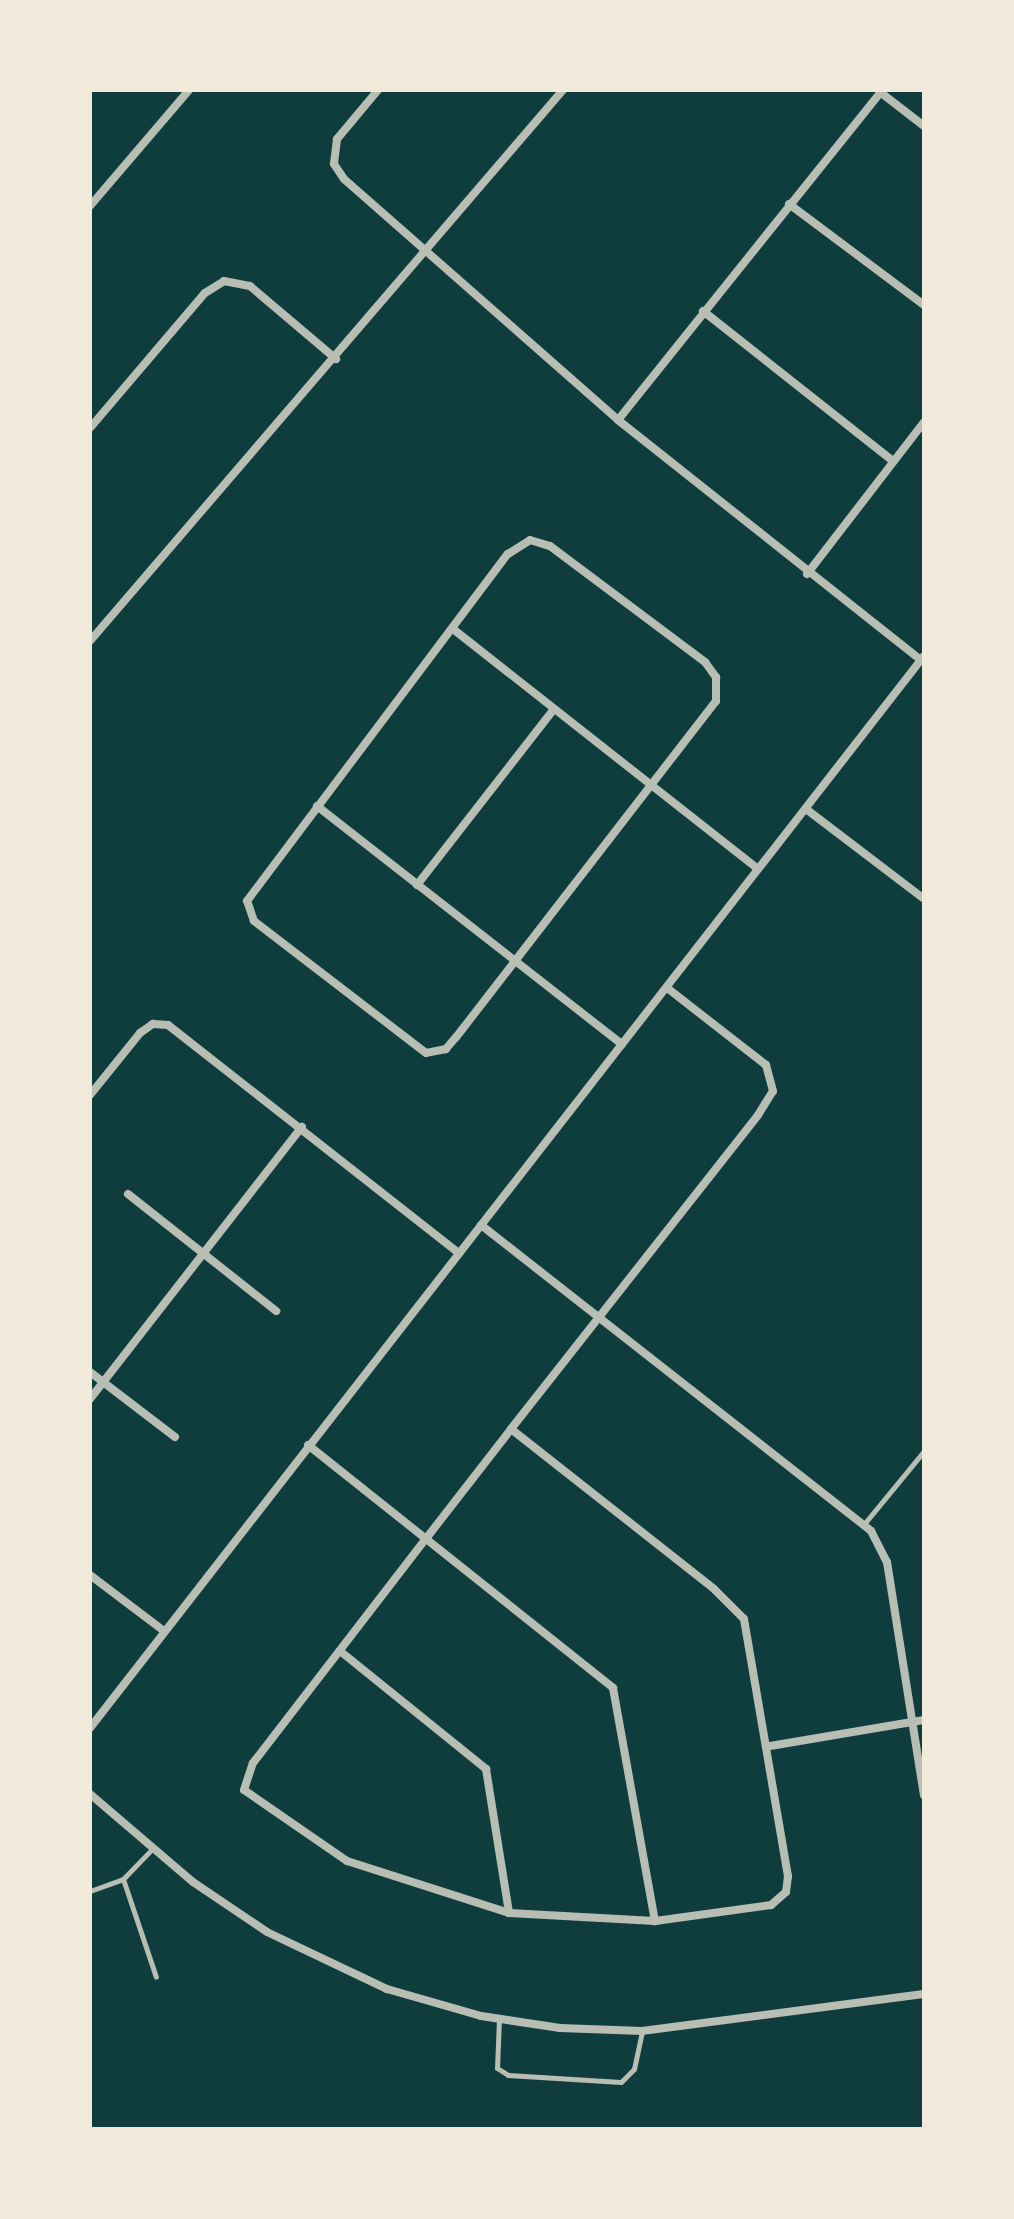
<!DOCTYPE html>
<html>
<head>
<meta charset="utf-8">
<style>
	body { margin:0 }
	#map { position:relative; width:1014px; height:2219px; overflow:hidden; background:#0f3d3e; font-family:Karla,sans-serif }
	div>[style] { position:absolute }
	.service>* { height:5px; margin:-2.5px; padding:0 2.5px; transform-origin:2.5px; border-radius:2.5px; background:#b8beb3 }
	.minor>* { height:8px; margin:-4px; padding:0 4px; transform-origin:4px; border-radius:4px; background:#b8beb3 }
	span { translate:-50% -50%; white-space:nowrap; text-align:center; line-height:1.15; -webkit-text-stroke:6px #f1e9da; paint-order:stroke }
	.frame { position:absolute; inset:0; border:92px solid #f1e9da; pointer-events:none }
</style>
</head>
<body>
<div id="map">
	<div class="service">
		<div style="left:864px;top:1524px;width:94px;rotate:-50.6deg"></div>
		<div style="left:123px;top:1879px;width:103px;rotate:71.4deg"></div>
		<div style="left:90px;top:1891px;width:35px;rotate:-20deg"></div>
		<div style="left:123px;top:1879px;width:43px;rotate:-45.9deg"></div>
		<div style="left:499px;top:2019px;width:49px;rotate:92.3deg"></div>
		<div style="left:497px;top:2068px;width:13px;rotate:32deg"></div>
		<div style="left:508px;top:2075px;width:113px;rotate:3.5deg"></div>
		<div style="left:621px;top:2082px;width:18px;rotate:-45deg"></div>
		<div style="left:634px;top:2069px;width:39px;rotate:-78deg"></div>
	</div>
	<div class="minor">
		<div style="left:378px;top:90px;width:64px;rotate:129.9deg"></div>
		<div style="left:337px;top:139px;width:25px;rotate:97deg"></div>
		<div style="left:334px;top:164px;width:18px;rotate:56deg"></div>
		<div style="left:344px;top:179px;width:365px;rotate:41.3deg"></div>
		<div style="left:618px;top:420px;width:387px;rotate:38.4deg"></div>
		<div style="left:880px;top:92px;width:56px;rotate:37.7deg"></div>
		<div style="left:789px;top:204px;width:169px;rotate:36.8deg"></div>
		<div style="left:90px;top:206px;width:153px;rotate:-49.5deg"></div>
		<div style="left:703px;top:311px;width:242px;rotate:38.3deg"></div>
		<div style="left:618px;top:420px;width:423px;rotate:-51.3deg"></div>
		<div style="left:90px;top:428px;width:177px;rotate:-49.6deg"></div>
		<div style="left:205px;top:293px;width:22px;rotate:-32deg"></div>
		<div style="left:224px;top:281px;width:26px;rotate:11deg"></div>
		<div style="left:250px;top:286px;width:113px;rotate:40.3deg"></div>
		<div style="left:530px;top:540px;width:21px;rotate:17deg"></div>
		<div style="left:550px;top:546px;width:194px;rotate:36.8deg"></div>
		<div style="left:705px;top:662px;width:19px;rotate:54deg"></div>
		<div style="left:716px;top:677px;width:24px;rotate:90deg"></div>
		<div style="left:716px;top:701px;width:425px;rotate:127.7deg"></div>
		<div style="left:456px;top:1037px;width:16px;rotate:130deg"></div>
		<div style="left:446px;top:1049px;width:20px;rotate:169deg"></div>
		<div style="left:426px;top:1053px;width:217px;rotate:-142.5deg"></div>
		<div style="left:254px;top:921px;width:21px;rotate:-109deg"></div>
		<div style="left:247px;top:901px;width:434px;rotate:-53.1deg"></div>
		<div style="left:508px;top:554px;width:26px;rotate:-32deg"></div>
		<div style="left:807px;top:574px;width:192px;rotate:-52.4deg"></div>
		<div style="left:453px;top:629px;width:388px;rotate:38.2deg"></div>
		<div style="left:90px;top:641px;width:726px;rotate:-49.36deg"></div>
		<div style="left:317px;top:806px;width:387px;rotate:38deg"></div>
		<div style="left:806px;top:809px;width:148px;rotate:37.3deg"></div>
		<div style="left:417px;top:885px;width:223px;rotate:-52.1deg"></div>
		<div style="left:90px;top:1095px;width:80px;rotate:-51.1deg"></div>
		<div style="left:140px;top:1033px;width:16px;rotate:-35deg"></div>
		<div style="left:153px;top:1024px;width:15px;rotate:4deg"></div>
		<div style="left:168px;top:1025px;width:368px;rotate:38.1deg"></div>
		<div style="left:128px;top:1194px;width:189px;rotate:38.3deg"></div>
		<div style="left:481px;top:1225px;width:496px;rotate:38.1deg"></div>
		<div style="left:871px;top:1531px;width:35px;rotate:63deg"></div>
		<div style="left:887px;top:1562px;width:236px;rotate:81deg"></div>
		<div style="left:90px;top:1372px;width:107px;rotate:37.4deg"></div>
		<div style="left:90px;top:1399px;width:345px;rotate:-52.1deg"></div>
		<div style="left:511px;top:1429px;width:258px;rotate:38.2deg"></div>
		<div style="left:714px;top:1589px;width:42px;rotate:45deg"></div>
		<div style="left:744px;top:1619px;width:261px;rotate:80.3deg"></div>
		<div style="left:788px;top:1876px;width:16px;rotate:97deg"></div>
		<div style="left:786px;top:1892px;width:20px;rotate:139deg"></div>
		<div style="left:771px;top:1905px;width:117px;rotate:172.1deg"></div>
		<div style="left:655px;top:1921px;width:146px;rotate:-176.9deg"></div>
		<div style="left:509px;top:1913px;width:170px;rotate:-162.2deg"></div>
		<div style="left:347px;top:1861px;width:125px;rotate:-145.4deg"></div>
		<div style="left:244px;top:1790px;width:28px;rotate:-72deg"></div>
		<div style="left:253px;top:1763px;width:282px;rotate:-52.4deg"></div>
		<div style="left:425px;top:1540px;width:140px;rotate:-52.2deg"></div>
		<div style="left:511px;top:1429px;width:400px;rotate:-51.8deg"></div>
		<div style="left:758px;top:1115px;width:28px;rotate:-58deg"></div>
		<div style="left:773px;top:1091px;width:27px;rotate:-105deg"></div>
		<div style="left:766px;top:1065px;width:125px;rotate:-142.1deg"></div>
		<div style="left:308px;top:1445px;width:390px;rotate:38.5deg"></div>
		<div style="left:613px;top:1688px;width:237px;rotate:79.8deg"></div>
		<div style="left:90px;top:1575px;width:93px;rotate:37.1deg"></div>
		<div style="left:340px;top:1651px;width:188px;rotate:38.9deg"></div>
		<div style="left:486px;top:1769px;width:146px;rotate:80.9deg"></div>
		<div style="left:90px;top:1728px;width:1358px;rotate:-52.12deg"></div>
		<div style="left:770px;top:1746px;width:156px;rotate:-9.6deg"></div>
		<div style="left:90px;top:1794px;width:135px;rotate:40.5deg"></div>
		<div style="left:193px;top:1882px;width:89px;rotate:34deg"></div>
		<div style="left:267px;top:1932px;width:133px;rotate:25.4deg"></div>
		<div style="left:387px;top:1989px;width:98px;rotate:16deg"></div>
		<div style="left:481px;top:2016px;width:80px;rotate:8.6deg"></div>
		<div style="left:560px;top:2028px;width:82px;rotate:2.1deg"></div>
		<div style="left:642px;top:2031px;width:284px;rotate:-7.5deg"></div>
	</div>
	<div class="frame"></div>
</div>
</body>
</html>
